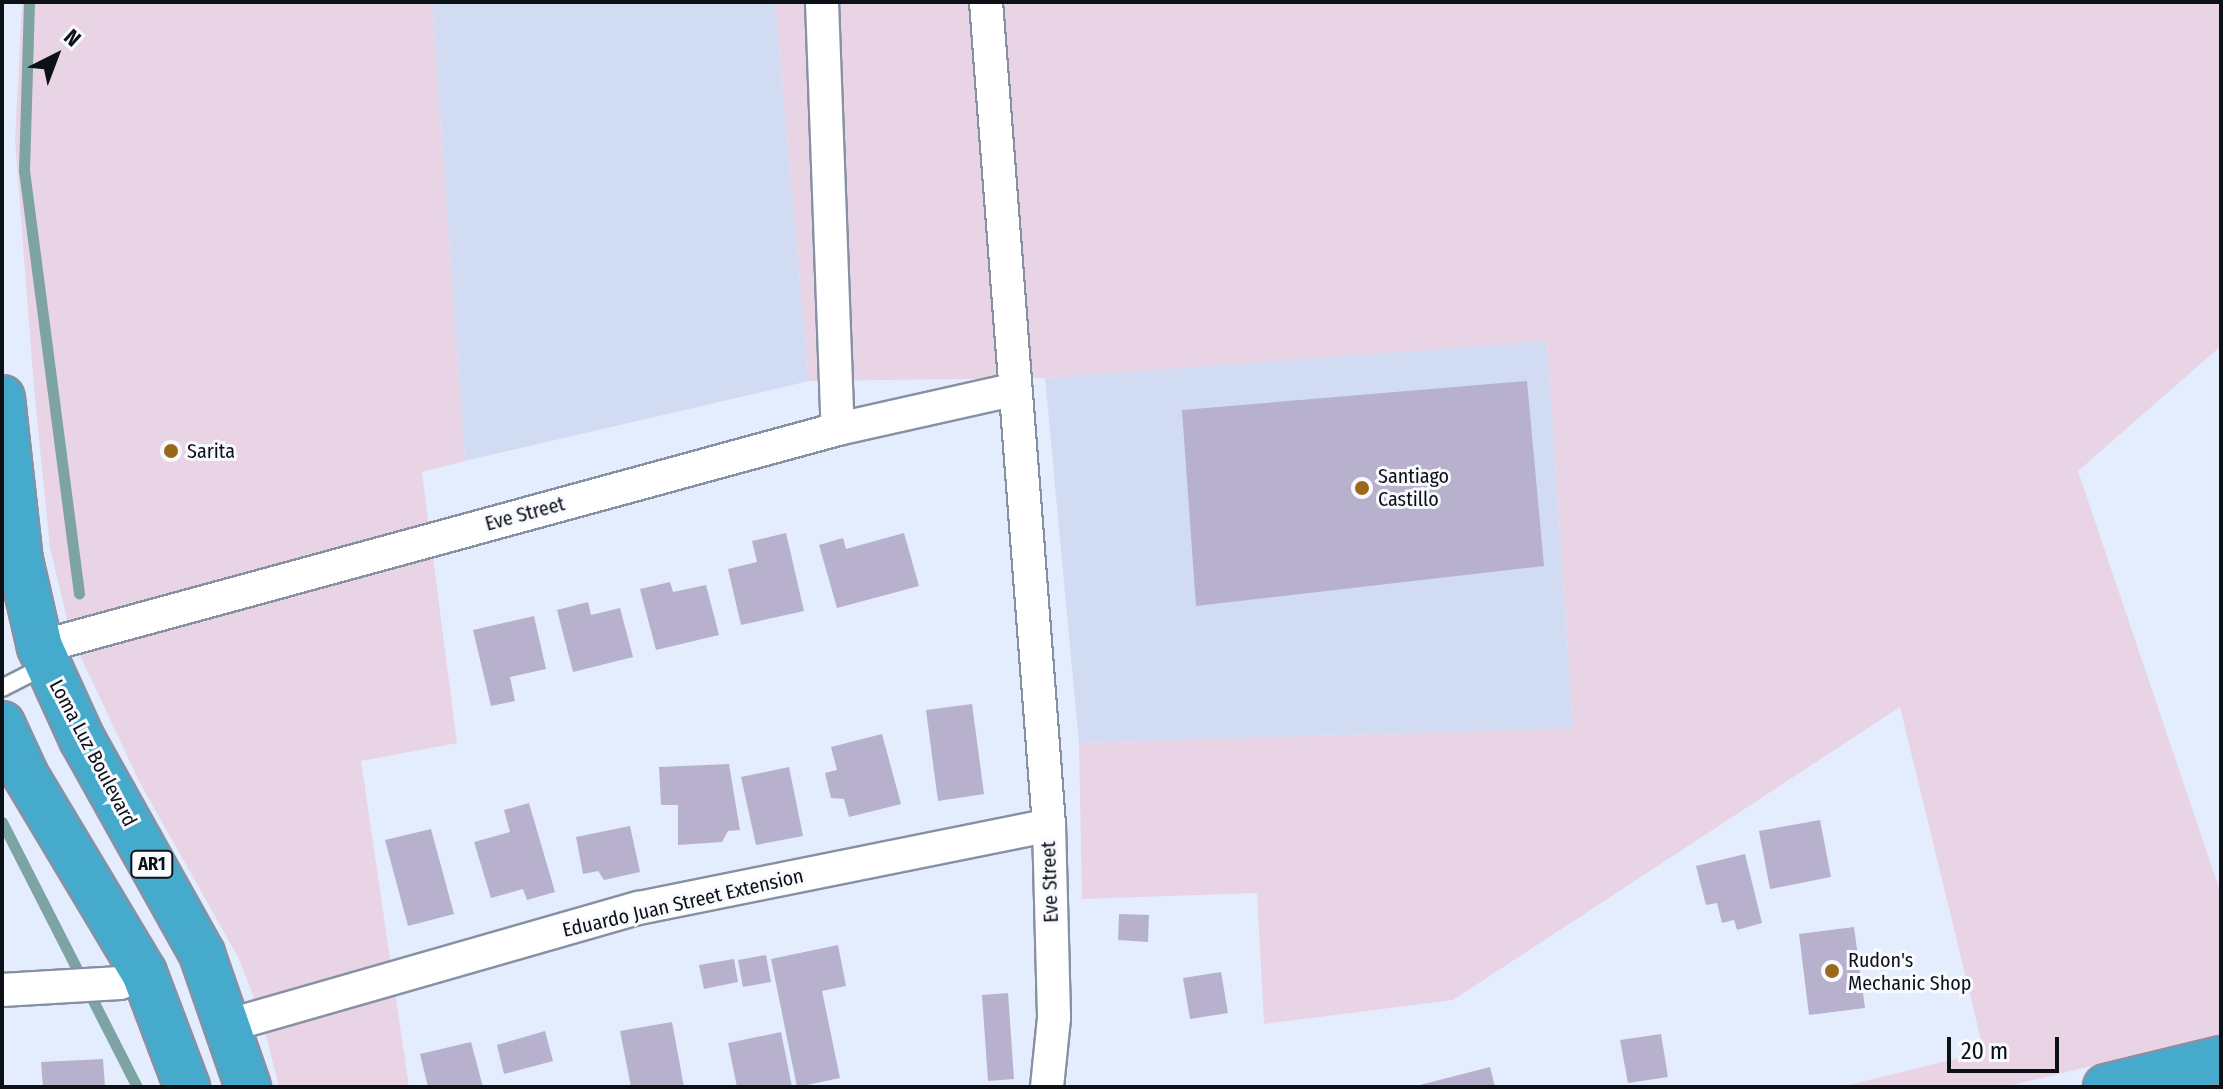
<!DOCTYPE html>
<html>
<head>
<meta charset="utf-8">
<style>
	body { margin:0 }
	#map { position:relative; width:2223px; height:1089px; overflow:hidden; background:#e4edfe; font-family:"Fira Sans Condensed",sans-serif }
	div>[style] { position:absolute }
	.built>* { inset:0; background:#d1dcf2 }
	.green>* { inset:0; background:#e8d4e5 }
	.stream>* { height:11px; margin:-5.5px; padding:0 5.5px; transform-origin:5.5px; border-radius:5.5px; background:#7da3a2 }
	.building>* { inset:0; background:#b8b1ce }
	.roads { filter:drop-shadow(2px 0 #8791a4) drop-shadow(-2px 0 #8791a4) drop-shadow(0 2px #8791a4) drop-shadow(0 -2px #8791a4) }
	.service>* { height:16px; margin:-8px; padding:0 8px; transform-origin:8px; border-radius:8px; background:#fff }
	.minor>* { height:32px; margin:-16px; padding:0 16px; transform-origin:16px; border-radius:16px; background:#fff }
	.trunk>* { height:44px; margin:-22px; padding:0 22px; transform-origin:22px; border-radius:22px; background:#46aacc }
	.dots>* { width:22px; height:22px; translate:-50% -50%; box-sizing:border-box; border:4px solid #f8fafe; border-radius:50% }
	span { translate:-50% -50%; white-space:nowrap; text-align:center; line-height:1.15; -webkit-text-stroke:6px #f8fafe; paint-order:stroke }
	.shield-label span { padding:2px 6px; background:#f8fafe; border:2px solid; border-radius:6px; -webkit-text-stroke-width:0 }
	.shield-label { font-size:18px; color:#0c1017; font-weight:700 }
	.poi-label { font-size:20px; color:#0c1017 }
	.left { translate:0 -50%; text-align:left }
	.street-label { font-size:20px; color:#0c1017 }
	.frame { position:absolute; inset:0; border:4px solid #0c1017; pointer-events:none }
	.north { position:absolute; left:16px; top:16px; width:80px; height:80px; -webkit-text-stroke:6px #f8fafe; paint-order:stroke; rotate:42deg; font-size:22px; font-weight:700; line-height:32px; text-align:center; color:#0c1017 }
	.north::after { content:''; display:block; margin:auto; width:28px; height:36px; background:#0c1017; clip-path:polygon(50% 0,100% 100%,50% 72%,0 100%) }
	.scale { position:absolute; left:1947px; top:1037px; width:112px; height:36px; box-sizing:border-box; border:4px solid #0c1017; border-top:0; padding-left:10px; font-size:24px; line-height:28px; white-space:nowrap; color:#0c1017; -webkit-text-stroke:6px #f8fafe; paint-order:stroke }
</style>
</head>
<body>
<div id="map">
	<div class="built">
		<div style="clip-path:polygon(432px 2px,775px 2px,809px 381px,465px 461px)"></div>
		<div style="clip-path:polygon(1547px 340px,1573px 728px,1079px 743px,1045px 378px)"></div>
	</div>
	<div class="green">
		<div style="clip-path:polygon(22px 2px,432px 2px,465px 461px,422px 472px,457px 743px,361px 761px,409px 1087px,279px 1087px,261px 1015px,238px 957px,140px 783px,71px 636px,50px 548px,34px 388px,15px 140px)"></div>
		<div style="clip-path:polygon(775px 2px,2221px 2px,2221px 346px,2078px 471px,2221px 894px,2221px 1035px,2004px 1087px,1840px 1087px,1984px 1052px,1900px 707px,1453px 1000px,1264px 1024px,1257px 893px,1082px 899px,1079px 743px,1573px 728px,1547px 341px,1045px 378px,809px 381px)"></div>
	</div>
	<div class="stream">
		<div style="left:29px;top:2px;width:168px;rotate:91.7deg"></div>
		<div style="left:24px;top:170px;width:427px;rotate:82.6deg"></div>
		<div style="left:2px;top:822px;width:297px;rotate:63deg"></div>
	</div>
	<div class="building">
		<div style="clip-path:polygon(1527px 381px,1544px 566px,1196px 606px,1182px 410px)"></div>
		<div style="clip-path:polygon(786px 533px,804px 611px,741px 625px,728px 569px,757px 562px,752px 541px)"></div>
		<div style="clip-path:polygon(904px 533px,919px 586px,837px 608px,819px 545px,843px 538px,846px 549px)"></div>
		<div style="clip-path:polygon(670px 582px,673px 592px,706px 585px,719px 635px,656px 650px,640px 589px)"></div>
		<div style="clip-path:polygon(588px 602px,591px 615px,620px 608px,633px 657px,573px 672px,557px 610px)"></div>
		<div style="clip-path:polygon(534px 616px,546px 669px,510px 677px,515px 701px,491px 706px,473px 630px)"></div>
		<div style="clip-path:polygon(972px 704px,984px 794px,938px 801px,926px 710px)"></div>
		<div style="clip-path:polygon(882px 734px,901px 804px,849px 817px,844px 799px,831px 798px,825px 773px,837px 770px,831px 747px)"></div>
		<div style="clip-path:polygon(729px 764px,740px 830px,728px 831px,722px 842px,678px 845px,678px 805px,661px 805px,659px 767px)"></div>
		<div style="clip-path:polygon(789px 767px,803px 836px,756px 845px,741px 777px)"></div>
		<div style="clip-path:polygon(529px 803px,555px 892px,527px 900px,523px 889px,491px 898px,474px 842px,510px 832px,504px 810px)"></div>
		<div style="clip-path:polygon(1820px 820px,1831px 877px,1770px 889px,1759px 831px)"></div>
		<div style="clip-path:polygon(630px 826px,640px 872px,604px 880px,598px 871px,583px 874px,576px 837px)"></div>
		<div style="clip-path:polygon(431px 829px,454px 914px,408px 926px,385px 840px)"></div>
		<div style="clip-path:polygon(1745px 854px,1762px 923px,1737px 930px,1734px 920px,1722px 923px,1717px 903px,1706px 905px,1696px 866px)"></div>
		<div style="clip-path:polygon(1119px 914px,1149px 915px,1148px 942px,1118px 940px)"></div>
		<div style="clip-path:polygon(1854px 927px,1865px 1008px,1809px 1015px,1799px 934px)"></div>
		<div style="clip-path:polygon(838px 945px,846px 986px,822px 991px,840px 1078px,797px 1087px,771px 959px)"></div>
		<div style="clip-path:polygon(766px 955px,771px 982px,743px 987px,738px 960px)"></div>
		<div style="clip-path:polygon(734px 959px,738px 982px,704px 989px,699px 965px)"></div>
		<div style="clip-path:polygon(1221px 972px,1228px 1013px,1190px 1019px,1183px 978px)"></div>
		<div style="clip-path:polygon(1008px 993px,1014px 1079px,988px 1081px,982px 995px)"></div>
		<div style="clip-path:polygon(672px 1022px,684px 1087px,631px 1087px,620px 1031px)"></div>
		<div style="clip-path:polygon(545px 1031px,553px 1061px,504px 1074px,497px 1045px)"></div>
		<div style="clip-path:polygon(781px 1032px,792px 1087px,737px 1087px,728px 1043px)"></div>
		<div style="clip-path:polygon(1661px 1034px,1668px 1077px,1628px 1083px,1620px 1040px)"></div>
		<div style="clip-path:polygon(471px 1042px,483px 1087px,428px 1087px,420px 1054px)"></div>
		<div style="clip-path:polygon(103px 1059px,105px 1087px,43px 1087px,41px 1062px)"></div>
		<div style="clip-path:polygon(1490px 1067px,1495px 1087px,1416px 1087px,1416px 1086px)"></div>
	</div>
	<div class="roads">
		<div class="service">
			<div style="left:2px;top:688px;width:51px;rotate:-27.1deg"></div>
		</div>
		<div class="minor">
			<div style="left:822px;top:2px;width:427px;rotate:87.9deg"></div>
			<div style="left:986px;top:2px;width:825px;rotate:85.62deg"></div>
			<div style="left:1049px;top:825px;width:193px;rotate:88.5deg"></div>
			<div style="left:1054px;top:1018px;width:69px;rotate:95.8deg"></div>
			<div style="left:40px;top:647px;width:827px;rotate:-15.28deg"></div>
			<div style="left:838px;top:429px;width:179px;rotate:-12.6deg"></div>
			<div style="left:2px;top:990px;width:118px;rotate:-3.4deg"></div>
			<div style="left:120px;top:983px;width:26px;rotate:-23deg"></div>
			<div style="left:230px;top:1025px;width:425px;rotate:-16deg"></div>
			<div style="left:639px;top:908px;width:418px;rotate:-11.4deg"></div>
		</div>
		<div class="trunk">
			<div style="left:2px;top:398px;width:163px;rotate:83.7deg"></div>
			<div style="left:20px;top:560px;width:89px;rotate:77.1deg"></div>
			<div style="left:40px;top:647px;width:101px;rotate:65.5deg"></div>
			<div style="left:82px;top:739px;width:246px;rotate:60.8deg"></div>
			<div style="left:202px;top:954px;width:141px;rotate:70.9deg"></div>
			<div style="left:2px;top:724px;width:57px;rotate:65.2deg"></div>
			<div style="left:26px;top:776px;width:230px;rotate:59.1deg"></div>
			<div style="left:144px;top:973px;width:122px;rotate:69.3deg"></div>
			<div style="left:2106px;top:1087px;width:118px;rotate:-13.7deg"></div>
		</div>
	</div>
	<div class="dots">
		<div style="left:171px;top:451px;background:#99681b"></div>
		<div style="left:1362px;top:488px;background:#99681b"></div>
		<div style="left:1832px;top:971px;background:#99681b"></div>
	</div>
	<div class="shield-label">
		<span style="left:152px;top:864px">AR1</span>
	</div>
	<div class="poi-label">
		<span class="left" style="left:187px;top:451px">Sarita</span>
		<span class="left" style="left:1378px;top:488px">Santiago<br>Castillo</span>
		<span class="left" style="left:1848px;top:972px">Rudon's<br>Mechanic Shop</span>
	</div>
	<div class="street-label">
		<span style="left:525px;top:514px;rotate:-15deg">Eve Street</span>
		<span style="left:93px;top:753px;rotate:62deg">Loma Luz Boulevard</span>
		<span style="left:1050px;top:882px;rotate:-92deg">Eve Street</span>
		<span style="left:683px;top:903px;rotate:-13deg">Eduardo Juan Street Extension</span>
	</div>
	<div class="frame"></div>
	<div class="north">N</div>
	<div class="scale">20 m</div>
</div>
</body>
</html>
